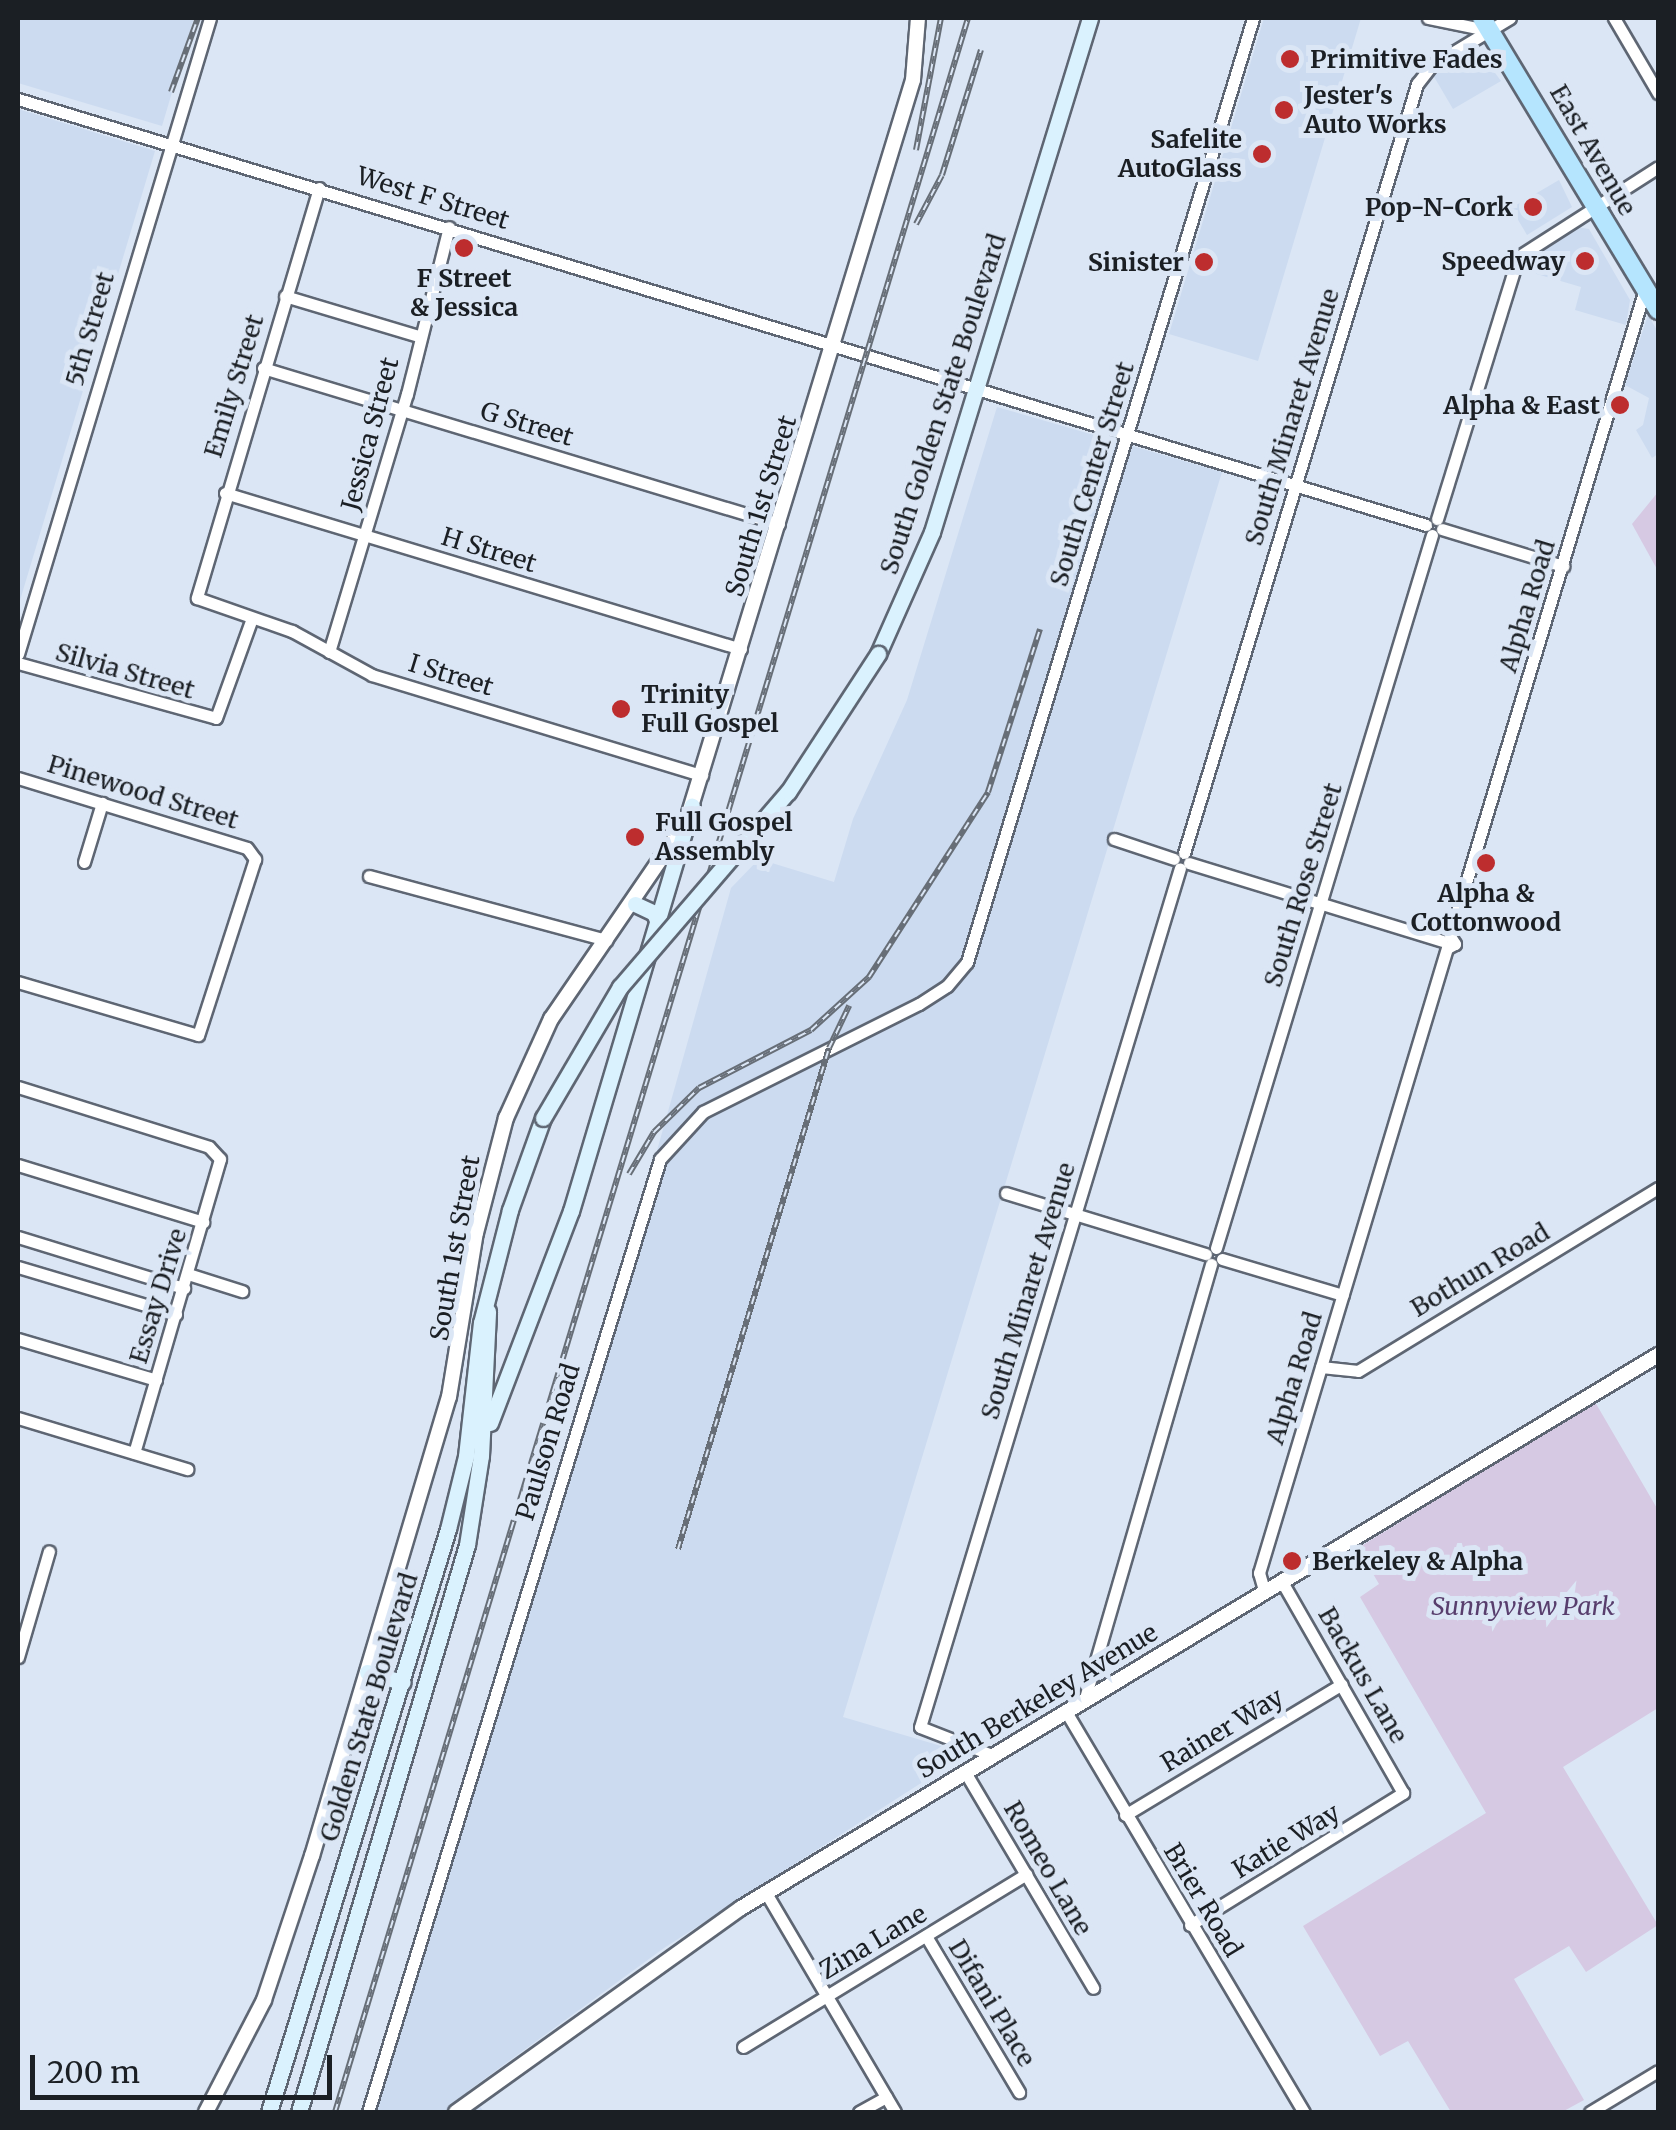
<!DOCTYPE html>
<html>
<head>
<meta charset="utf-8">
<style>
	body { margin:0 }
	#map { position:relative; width:1676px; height:2130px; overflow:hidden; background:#dbe6f5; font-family:Merriweather,serif }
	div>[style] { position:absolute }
	.built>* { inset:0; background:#ccdbf0 }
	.green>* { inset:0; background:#d6c9e3 }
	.roads { filter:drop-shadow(2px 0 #5e6673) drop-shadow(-2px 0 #5e6673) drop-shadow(0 2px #5e6673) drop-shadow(0 -2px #5e6673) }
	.minor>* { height:11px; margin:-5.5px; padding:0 5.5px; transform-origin:5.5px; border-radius:5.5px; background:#fff }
	.tertiary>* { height:14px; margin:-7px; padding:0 7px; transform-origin:7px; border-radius:7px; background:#fff }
	.secondary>* { height:15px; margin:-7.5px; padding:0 7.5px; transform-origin:7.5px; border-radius:7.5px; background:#daf2fe }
	.primary>* { height:18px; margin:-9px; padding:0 9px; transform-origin:9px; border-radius:9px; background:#b5e5fe }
	.rail>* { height:6px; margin-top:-3px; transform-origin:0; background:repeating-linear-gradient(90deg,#dbe6f5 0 8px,#676e77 0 16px); box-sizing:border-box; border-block:2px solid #676e77 }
	.bridges { filter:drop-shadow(2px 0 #5e6673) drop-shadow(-2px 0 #5e6673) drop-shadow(0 2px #5e6673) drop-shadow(0 -2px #5e6673) }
	.secondary-bridge>* { height:15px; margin:-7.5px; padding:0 7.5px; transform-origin:7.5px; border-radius:7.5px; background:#daf2fe }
	.dots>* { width:28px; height:28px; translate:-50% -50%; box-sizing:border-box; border:5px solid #dbe6f5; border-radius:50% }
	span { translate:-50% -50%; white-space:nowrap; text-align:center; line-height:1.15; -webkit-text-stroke:10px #dbe6f5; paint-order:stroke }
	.poi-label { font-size:25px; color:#1b1f24; font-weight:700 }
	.left { translate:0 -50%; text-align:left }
	.right { translate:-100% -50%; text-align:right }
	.street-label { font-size:25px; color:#1b1f24 }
	.park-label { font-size:25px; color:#583e6d; font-style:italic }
	.frame { position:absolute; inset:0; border:20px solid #1b1f24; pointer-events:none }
	.scale { position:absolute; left:30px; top:2055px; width:302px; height:45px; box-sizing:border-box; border:5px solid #1b1f24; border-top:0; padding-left:12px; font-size:30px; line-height:35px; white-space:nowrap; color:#1b1f24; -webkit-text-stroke:8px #dbe6f5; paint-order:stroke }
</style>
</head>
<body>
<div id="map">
	<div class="built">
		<div style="clip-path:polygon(18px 18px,194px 18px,162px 126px,18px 83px)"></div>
		<div style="clip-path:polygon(1264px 18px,1361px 18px,1258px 361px,1169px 334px)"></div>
		<div style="clip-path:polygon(1478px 50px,1501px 81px,1453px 109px,1433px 75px)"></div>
		<div style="clip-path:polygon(18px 109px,155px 151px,18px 607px)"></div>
		<div style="clip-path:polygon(1559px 180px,1572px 207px,1527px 235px,1511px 208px)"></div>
		<div style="clip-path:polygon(1577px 227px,1589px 229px,1630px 300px,1626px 325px,1575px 310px,1581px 287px,1520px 269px,1534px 252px)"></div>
		<div style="clip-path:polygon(1648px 315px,1658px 332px,1658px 454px,1652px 458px,1636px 430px,1643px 425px,1649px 398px,1625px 385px)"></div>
		<div style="clip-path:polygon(997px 407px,1222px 472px,843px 1717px,958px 1751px,957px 1760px,664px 1948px,468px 2091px,484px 2112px,372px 2112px,565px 1477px,731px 888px,759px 859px,834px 882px,853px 819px,907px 700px)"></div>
	</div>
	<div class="green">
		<div style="clip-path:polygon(1658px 492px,1658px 571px,1632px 524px)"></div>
		<div style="clip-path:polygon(1595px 1402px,1658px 1510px,1658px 1708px,1563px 1767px,1658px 1925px,1586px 1972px,1569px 1946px,1514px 1979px,1584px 2100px,1562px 2112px,1451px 2112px,1408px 2041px,1380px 2056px,1303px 1926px,1486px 1813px,1360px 1597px,1379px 1584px,1358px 1548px)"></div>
	</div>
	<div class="roads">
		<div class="minor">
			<div style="left:1428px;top:18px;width:60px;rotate:11.5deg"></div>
			<div style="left:1614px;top:18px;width:87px;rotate:59.6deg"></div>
			<div style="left:18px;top:99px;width:1471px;rotate:16.83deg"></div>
			<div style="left:319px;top:188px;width:428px;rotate:106.6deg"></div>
			<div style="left:197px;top:598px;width:101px;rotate:19.2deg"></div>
			<div style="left:292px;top:631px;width:91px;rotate:28.8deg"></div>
			<div style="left:372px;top:675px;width:345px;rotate:16.9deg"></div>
			<div style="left:285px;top:296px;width:139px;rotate:16.7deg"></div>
			<div style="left:263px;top:368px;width:539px;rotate:16.82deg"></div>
			<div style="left:225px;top:493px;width:539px;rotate:16.82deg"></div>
			<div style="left:1437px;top:519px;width:274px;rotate:-72.8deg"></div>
			<div style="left:1518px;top:257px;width:166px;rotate:-32.7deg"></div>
			<div style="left:1442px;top:529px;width:127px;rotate:17deg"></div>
			<div style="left:329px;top:652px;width:270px;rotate:-73.2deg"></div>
			<div style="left:407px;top:394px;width:172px;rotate:-75.9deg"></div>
			<div style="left:18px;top:654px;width:664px;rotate:-73.2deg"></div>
			<div style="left:18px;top:663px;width:205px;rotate:15.5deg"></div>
			<div style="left:216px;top:718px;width:106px;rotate:-70.2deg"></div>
			<div style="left:18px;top:778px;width:239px;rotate:17deg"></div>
			<div style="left:247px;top:848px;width:14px;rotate:54deg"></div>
			<div style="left:255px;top:859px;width:185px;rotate:107.9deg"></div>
			<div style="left:198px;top:1035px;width:188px;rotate:-163.6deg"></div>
			<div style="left:1114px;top:839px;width:63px;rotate:18.4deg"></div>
			<div style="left:1184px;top:853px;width:804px;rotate:-73.14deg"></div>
			<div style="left:1417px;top:84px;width:24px;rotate:-52deg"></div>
			<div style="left:1432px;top:65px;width:91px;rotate:-31.1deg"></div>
			<div style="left:84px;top:862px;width:62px;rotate:-73deg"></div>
			<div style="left:1189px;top:863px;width:265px;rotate:17.1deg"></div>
			<div style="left:369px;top:876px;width:246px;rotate:15.1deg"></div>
			<div style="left:18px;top:1087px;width:200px;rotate:17.4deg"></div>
			<div style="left:209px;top:1147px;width:16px;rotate:47deg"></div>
			<div style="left:220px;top:1159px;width:306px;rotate:106.3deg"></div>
			<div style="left:18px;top:1165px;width:194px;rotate:17.1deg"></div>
			<div style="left:1006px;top:1193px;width:209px;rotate:17deg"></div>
			<div style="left:18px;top:1237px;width:174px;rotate:17.1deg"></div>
			<div style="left:1216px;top:1248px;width:745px;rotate:-73.15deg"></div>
			<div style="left:1222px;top:1259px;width:126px;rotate:16.6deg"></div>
			<div style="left:18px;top:1267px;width:165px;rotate:16.6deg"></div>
			<div style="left:188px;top:1274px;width:57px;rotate:17.5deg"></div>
			<div style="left:18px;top:1339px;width:144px;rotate:16.5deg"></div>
			<div style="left:1321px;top:1367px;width:37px;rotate:6deg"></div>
			<div style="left:1358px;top:1371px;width:351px;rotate:-31.4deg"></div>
			<div style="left:18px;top:1418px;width:177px;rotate:16.8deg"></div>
			<div style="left:1264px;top:1590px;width:18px;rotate:-106deg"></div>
			<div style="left:1259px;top:1573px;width:653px;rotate:-73.26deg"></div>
			<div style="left:1447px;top:948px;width:9px;rotate:-27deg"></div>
			<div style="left:1455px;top:944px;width:9px;rotate:-122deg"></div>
			<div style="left:1450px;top:936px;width:676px;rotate:-73.23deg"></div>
			<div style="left:18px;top:1657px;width:110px;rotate:-73.7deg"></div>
			<div style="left:1085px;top:1698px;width:452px;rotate:-73.8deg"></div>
			<div style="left:1065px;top:1710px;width:468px;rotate:59.3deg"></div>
			<div style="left:992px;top:1755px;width:77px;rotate:-158.7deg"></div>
			<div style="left:920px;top:1727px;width:897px;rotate:-73.16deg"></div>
			<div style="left:965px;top:1772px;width:251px;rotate:59.3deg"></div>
			<div style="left:1125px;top:1815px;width:253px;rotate:-31.1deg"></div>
			<div style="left:766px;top:1893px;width:254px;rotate:59.5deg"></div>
			<div style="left:1190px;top:1925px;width:251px;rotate:-31.8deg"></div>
			<div style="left:1403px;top:1793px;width:245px;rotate:-119.8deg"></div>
			<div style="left:926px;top:1936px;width:182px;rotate:59.2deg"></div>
			<div style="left:743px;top:2047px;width:332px;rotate:-31.4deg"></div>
			<div style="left:368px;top:2112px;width:997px;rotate:-72.96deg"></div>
			<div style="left:660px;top:1159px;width:64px;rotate:-47.5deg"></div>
			<div style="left:703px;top:1112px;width:241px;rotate:-26.6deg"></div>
			<div style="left:919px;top:1004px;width:33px;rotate:-33deg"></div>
			<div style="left:947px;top:986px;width:31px;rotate:-50deg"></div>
			<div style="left:967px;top:962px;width:986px;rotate:-73.14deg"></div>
			<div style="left:859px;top:2112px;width:31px;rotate:-29deg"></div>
			<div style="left:1590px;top:2112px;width:79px;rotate:-31.1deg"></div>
		</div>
		<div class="tertiary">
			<div style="left:689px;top:813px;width:766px;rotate:-73.01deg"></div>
			<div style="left:913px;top:80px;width:62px;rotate:-85.4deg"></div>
			<div style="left:206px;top:2112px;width:126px;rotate:-62.6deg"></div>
			<div style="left:264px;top:2000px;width:152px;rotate:-71.6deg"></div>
			<div style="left:312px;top:1856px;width:479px;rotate:-73.4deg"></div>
			<div style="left:449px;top:1397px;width:166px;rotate:-80.7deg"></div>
			<div style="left:476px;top:1233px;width:119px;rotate:-75.4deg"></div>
			<div style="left:506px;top:1118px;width:109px;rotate:-65.6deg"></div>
			<div style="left:551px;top:1019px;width:227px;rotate:-55.6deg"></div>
			<div style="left:456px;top:2112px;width:350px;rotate:-35.6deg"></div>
			<div style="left:741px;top:1908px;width:1071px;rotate:-31.09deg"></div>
		</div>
		<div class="secondary">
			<div style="left:878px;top:654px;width:133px;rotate:-66.1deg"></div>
			<div style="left:932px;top:532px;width:538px;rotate:-72.91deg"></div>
			<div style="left:635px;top:904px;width:21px;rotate:25deg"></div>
			<div style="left:654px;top:913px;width:13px;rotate:67deg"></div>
			<div style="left:490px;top:1423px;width:227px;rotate:-69.1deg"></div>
			<div style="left:571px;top:1211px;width:423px;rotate:-73.4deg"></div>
			<div style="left:367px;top:1672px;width:37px;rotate:16deg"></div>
			<div style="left:269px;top:2112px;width:610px;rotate:-72.93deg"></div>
			<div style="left:448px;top:1529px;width:75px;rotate:-76.1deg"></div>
			<div style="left:466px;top:1456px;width:134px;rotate:-83.6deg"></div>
			<div style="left:481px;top:1323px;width:117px;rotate:-75.6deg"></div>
			<div style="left:510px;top:1210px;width:98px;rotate:-70.3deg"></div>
			<div style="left:299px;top:2112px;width:591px;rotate:-73.5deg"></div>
			<div style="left:467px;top:1545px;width:90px;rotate:-81.1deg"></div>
			<div style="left:481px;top:1456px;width:145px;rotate:-87.2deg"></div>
		</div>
		<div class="primary">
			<div style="left:1482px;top:18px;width:341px;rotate:58.9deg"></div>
		</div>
	</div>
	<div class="rail">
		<div style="left:171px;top:92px;width:79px;rotate:-70deg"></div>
		<div style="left:916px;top:150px;width:134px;rotate:-79.3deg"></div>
		<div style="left:916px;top:224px;width:55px;rotate:-62deg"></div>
		<div style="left:942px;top:175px;width:131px;rotate:-72.7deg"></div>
		<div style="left:629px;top:1174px;width:49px;rotate:-59.2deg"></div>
		<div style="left:654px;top:1132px;width:63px;rotate:-44.4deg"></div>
		<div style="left:699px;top:1088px;width:126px;rotate:-27.4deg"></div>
		<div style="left:811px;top:1030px;width:79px;rotate:-42.4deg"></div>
		<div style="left:869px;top:977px;width:220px;rotate:-57.2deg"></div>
		<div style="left:988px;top:792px;width:171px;rotate:-72.3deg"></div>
		<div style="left:678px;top:1549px;width:523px;rotate:-73.23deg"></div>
		<div style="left:829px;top:1048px;width:47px;rotate:-64.5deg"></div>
		<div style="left:335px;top:2112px;width:2188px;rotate:-73.18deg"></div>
	</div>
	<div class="bridges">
		<div class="secondary-bridge">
			<div style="left:543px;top:1118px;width:152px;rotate:-59.6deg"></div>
			<div style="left:620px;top:987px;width:257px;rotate:-49.3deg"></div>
			<div style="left:788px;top:792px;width:165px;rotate:-56.9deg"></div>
		</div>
	</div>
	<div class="dots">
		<div style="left:1290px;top:59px;background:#bd2d2e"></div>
		<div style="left:1284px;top:110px;background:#bd2d2e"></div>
		<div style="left:1262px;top:154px;background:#bd2d2e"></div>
		<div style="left:1533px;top:207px;background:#bd2d2e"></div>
		<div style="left:464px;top:248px;background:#bd2d2e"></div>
		<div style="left:1585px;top:261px;background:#bd2d2e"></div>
		<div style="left:1204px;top:262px;background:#bd2d2e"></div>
		<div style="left:1620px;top:405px;background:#bd2d2e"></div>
		<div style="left:621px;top:709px;background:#bd2d2e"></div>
		<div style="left:635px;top:837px;background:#bd2d2e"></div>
		<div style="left:1486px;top:863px;background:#bd2d2e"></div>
		<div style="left:1292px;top:1561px;background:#bd2d2e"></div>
	</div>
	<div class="poi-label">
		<span class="left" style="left:1310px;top:59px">Primitive Fades</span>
		<span class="left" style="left:1304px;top:110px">Jester's<br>Auto Works</span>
		<span class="right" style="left:1242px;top:154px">Safelite<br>AutoGlass</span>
		<span class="right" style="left:1513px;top:207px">Pop-N-Cork</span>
		<span class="right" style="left:1565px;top:261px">Speedway</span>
		<span class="right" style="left:1184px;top:262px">Sinister</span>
		<span style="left:464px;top:293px">F Street<br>&amp; Jessica</span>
		<span class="right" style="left:1600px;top:405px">Alpha &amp; East</span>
		<span class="left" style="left:641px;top:709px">Trinity<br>Full Gospel</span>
		<span class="left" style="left:655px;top:837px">Full Gospel<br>Assembly</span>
		<span style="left:1486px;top:908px">Alpha &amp;<br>Cottonwood</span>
		<span class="left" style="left:1312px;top:1561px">Berkeley &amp; Alpha</span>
	</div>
	<div class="street-label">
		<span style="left:1593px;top:150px;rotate:60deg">East Avenue</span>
		<span style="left:433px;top:198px;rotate:17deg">West F Street</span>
		<span style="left:90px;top:329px;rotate:-74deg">5th Street</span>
		<span style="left:234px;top:386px;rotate:-73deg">Emily Street</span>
		<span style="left:943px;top:404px;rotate:-72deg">South Golden State Boulevard</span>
		<span style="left:1292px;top:417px;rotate:-73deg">South Minaret Avenue</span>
		<span style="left:527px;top:424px;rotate:17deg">G Street</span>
		<span style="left:370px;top:434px;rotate:-75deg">Jessica Street</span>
		<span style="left:1092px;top:474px;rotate:-73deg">South Center Street</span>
		<span style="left:761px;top:506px;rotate:-73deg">South 1st Street</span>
		<span style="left:489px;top:550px;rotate:17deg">H Street</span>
		<span style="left:1527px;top:606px;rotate:-73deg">Alpha Road</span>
		<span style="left:125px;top:671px;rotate:16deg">Silvia Street</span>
		<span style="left:451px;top:675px;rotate:17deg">I Street</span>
		<span style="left:143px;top:792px;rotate:17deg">Pinewood Street</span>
		<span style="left:1303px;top:885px;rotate:-73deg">South Rose Street</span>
		<span style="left:455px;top:1248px;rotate:-80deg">South 1st Street</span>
		<span style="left:1480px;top:1270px;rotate:-31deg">Bothun Road</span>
		<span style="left:1028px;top:1291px;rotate:-73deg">South Minaret Avenue</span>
		<span style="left:158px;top:1296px;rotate:-73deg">Essay Drive</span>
		<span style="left:1294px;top:1378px;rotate:-73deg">Alpha Road</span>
		<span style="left:548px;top:1442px;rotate:-73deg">Paulson Road</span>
		<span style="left:1363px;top:1675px;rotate:60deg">Backus Lane</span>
		<span style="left:1037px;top:1701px;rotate:-31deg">South Berkeley Avenue</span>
		<span style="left:369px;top:1707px;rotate:-73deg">Golden State Boulevard</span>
		<span style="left:1222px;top:1730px;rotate:-31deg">Rainer Way</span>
		<span style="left:1286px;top:1841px;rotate:-31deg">Katie Way</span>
		<span style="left:1048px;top:1868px;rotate:60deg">Romeo Lane</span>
		<span style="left:1203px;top:1900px;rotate:59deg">Brier Road</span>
		<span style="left:873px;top:1942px;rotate:-31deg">Zina Lane</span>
		<span style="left:992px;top:2003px;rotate:59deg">Difani Place</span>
	</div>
	<div class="park-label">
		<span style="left:1523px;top:1606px">Sunnyview Park</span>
	</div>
	<div class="frame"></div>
	<div class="scale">200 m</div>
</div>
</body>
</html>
